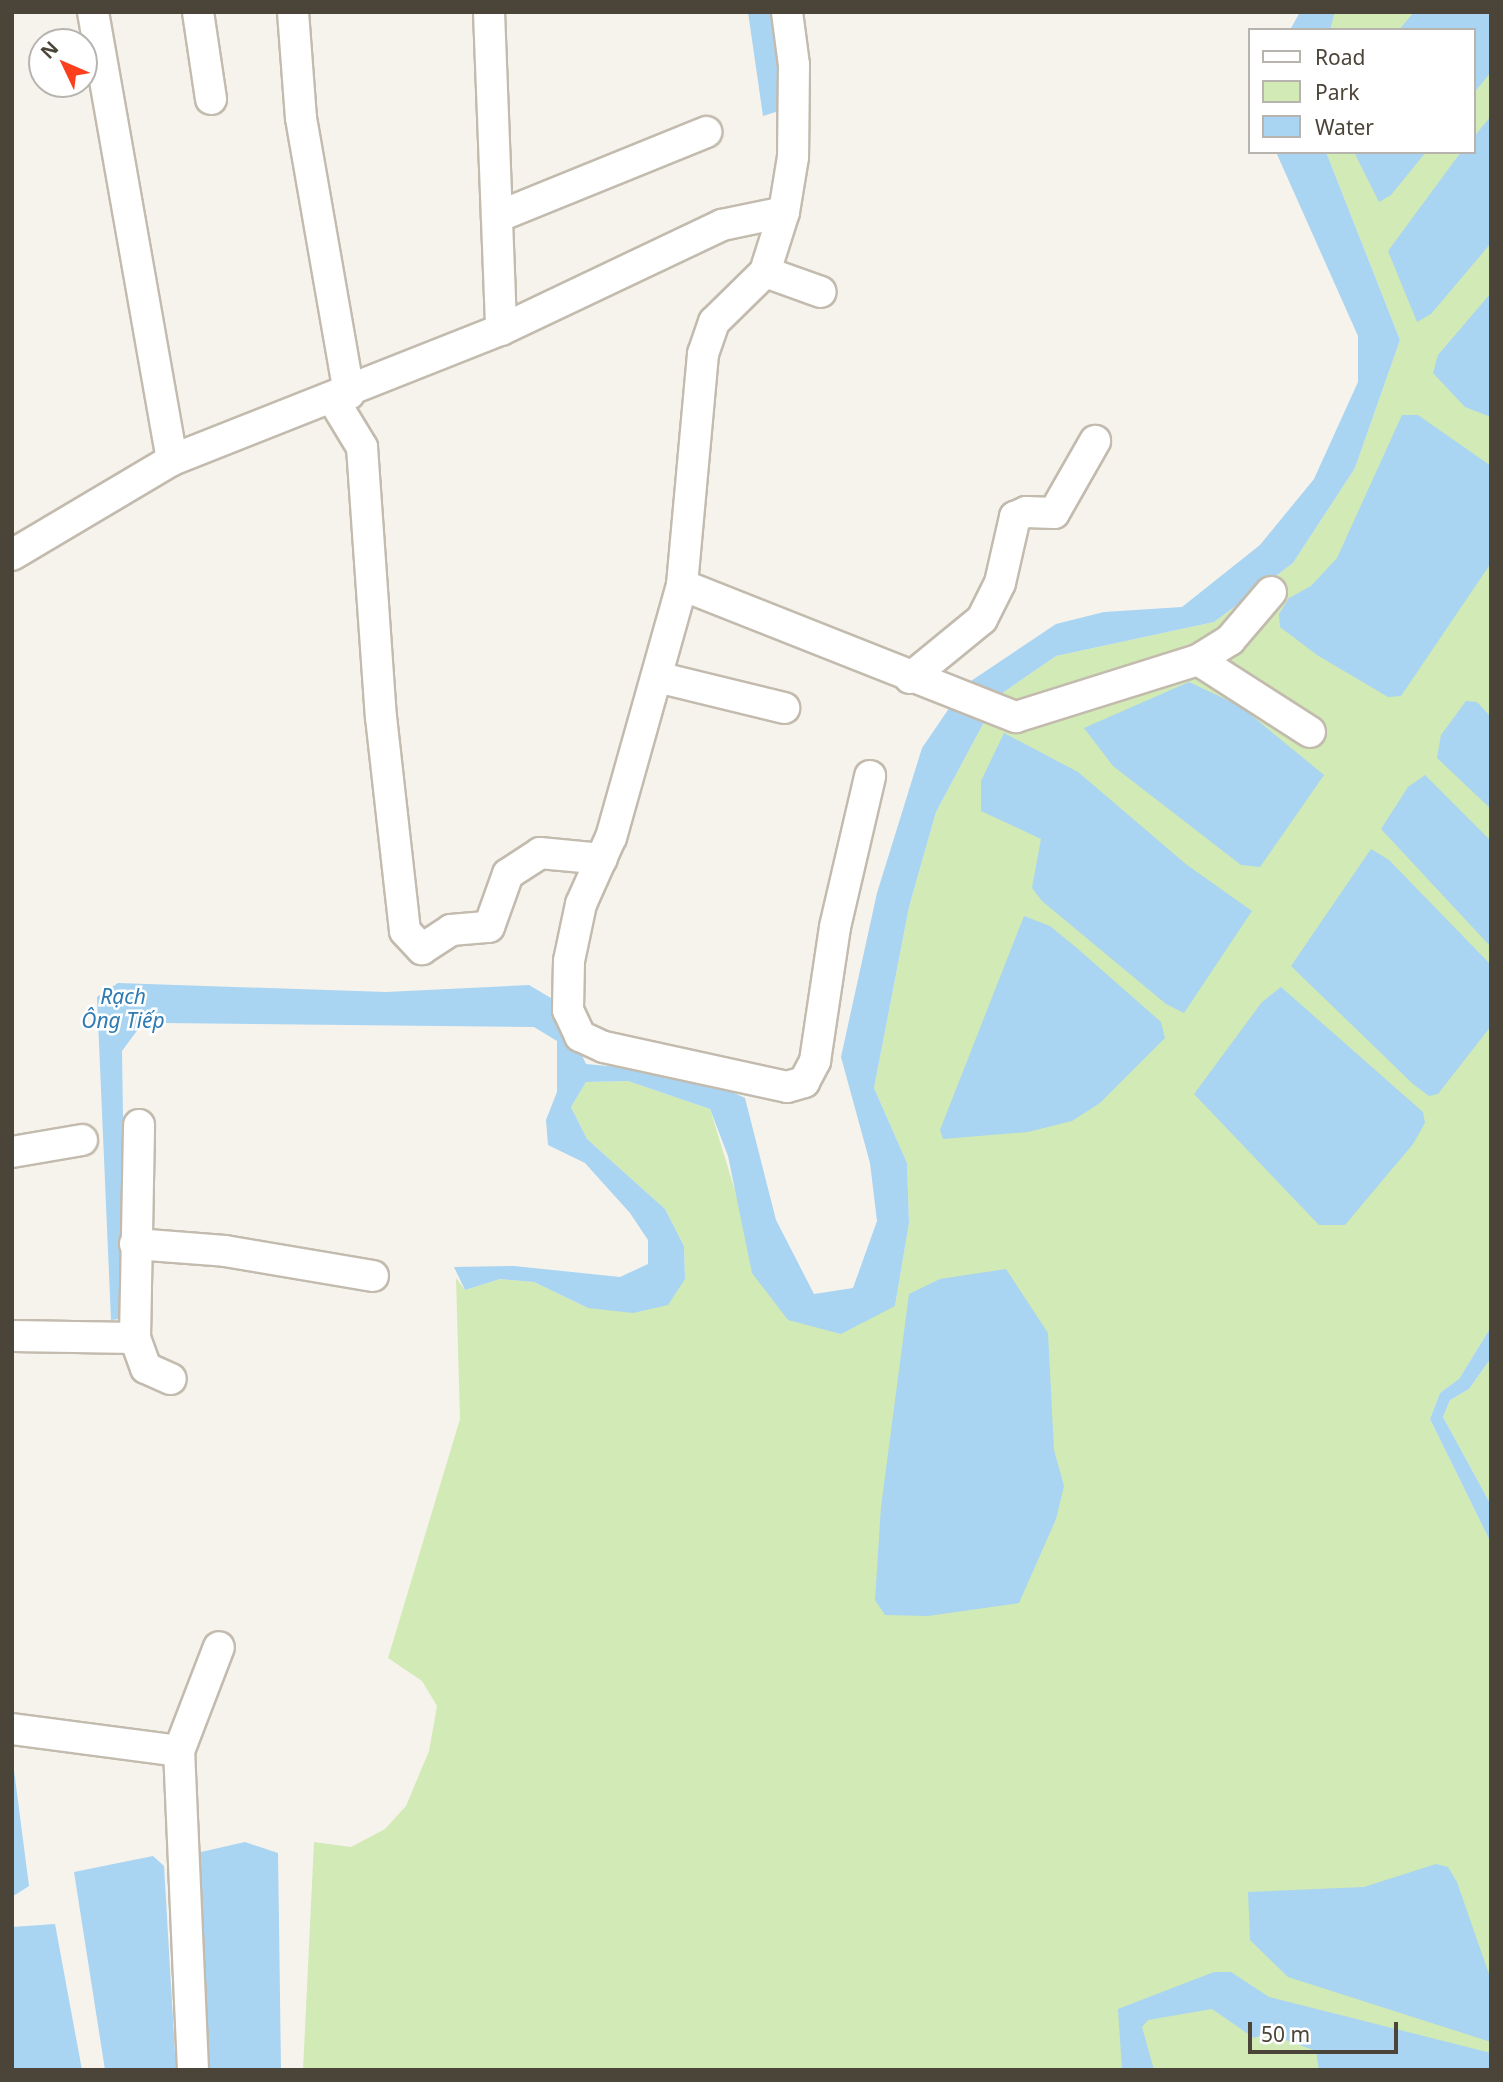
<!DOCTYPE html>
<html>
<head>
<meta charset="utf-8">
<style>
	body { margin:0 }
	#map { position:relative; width:1503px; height:2082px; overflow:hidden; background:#f6f3ec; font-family:"Noto Sans",sans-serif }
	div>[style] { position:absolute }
	.green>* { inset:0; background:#d2eab5 }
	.water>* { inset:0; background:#a9d4f2 }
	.roads { filter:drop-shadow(2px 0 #c2bbae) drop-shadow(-2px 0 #c2bbae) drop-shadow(0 2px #c2bbae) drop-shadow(0 -2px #c2bbae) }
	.minor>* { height:30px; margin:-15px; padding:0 15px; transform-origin:15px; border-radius:15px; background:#fff }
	span { translate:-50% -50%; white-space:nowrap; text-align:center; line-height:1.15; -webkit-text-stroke:5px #fff; paint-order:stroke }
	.water-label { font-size:21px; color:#2e7ab2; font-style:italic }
	.frame { position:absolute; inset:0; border:14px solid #4b4439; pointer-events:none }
	.legend { position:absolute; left:1248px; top:28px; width:228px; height:126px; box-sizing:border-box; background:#fff; border:2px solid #b7b4b0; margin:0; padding:9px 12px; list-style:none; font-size:21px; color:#4b4439 }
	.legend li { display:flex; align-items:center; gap:14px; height:35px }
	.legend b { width:35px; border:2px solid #b7b4b0 }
	.north { position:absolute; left:28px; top:28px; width:70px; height:70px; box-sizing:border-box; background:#fff; border:2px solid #b7b4b0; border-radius:50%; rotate:314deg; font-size:19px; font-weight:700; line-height:28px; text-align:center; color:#4b4439 }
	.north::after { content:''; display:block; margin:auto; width:24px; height:32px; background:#fc3f1d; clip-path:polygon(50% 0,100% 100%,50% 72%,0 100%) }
	.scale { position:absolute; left:1248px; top:2022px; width:150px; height:32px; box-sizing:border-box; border:4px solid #4b4439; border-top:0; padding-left:9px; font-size:21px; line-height:24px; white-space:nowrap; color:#4b4439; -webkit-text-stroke:5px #fff; paint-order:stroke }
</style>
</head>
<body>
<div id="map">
	<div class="green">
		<div style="clip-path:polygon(1491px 12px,1491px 1327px,1459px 1379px,1440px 1393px,1430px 1419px,1491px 1543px,1491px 2070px,303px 2070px,314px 1842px,351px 1847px,385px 1829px,406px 1806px,429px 1751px,437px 1706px,422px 1681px,388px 1658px,460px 1419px,456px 1278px,465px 1290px,500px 1279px,534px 1282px,588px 1308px,685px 1279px,684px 1246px,665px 1209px,587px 1139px,571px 1107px,586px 1082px,628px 1081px,710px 1109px,740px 1207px,788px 1320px,895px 1306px,909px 1223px,907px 1163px,874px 1088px,909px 907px,936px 812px,998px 696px,1056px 656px,1214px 622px,1293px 563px,1355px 468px,1400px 340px,1326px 152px,1473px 152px,1473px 30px,1330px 30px,1334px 14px)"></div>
		<div style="clip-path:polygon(1491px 1358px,1491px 1505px,1443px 1417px,1450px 1400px,1469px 1389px)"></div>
	</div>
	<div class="water">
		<div style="clip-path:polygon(748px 12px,774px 12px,782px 110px,763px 116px)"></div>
		<div style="clip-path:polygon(1300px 12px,1335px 12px,1330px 30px,1290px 30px)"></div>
		<div style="clip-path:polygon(1414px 12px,1491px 12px,1491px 72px,1473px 94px,1473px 30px,1399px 30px)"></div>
		<div style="clip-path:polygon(1491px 116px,1491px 243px,1431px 314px,1417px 322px,1388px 251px,1461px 152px,1473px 152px,1473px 138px)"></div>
		<div style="clip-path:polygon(1276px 152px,1326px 152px,1400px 340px,1355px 468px,1293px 563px,1214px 622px,1056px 656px,998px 696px,936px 812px,909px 907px,874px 1088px,907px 1163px,909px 1223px,895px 1306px,841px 1334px,788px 1320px,752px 1273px,728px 1156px,710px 1109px,628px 1081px,586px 1082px,571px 1107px,587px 1139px,665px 1209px,684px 1246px,685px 1279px,668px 1305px,633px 1313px,588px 1308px,534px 1282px,500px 1279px,465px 1290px,454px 1267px,514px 1266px,620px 1277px,648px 1264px,648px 1240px,630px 1213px,585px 1163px,548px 1145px,546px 1120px,557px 1092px,557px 1041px,534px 1027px,162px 1023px,139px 1028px,122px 1051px,126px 1318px,111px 1320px,97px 997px,118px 983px,386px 992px,529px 985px,556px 1001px,586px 1064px,694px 1074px,745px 1098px,776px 1220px,814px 1294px,853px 1288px,877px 1221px,870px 1163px,841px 1057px,877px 893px,922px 748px,965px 685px,1056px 624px,1104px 612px,1182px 607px,1260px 545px,1314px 479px,1358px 382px,1358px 336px)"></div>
		<div style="clip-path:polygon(1354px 152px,1426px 152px,1391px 195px,1379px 202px)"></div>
		<div style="clip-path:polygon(1491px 293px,1491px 417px,1465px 407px,1433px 373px,1438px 355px)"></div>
		<div style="clip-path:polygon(1402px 415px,1418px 415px,1491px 466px,1491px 563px,1401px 696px,1388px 697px,1317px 655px,1280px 627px,1279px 614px,1289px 598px,1311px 586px,1337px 558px)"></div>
		<div style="clip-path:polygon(1189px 682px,1240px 706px,1324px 775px,1260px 867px,1241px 865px,1113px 766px,1084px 728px)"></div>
		<div style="clip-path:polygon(1466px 701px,1477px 702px,1491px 717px,1491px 809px,1437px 758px,1441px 735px)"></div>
		<div style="clip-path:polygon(1004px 733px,1078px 772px,1187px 865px,1252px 911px,1184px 1013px,1166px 1004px,1042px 901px,1032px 888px,1041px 839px,981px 811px,981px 781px)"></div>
		<div style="clip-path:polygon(1425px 775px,1491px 841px,1491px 947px,1381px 829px,1408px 787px)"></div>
		<div style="clip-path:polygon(1371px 849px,1389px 860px,1491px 965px,1491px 1026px,1438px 1094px,1429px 1096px,1413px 1084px,1291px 966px)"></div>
		<div style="clip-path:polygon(1024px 916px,1050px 926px,1078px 949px,1161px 1022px,1165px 1038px,1100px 1103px,1072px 1121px,1028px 1132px,943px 1139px,940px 1130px)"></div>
		<div style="clip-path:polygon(1281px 987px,1423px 1112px,1425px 1123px,1413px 1144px,1345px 1225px,1319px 1225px,1194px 1094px,1262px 1002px)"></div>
		<div style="clip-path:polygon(1006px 1269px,1048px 1333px,1054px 1450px,1064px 1486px,1056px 1519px,1019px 1603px,928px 1616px,885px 1615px,875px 1600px,881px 1507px,909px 1294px,940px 1279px)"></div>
		<div style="clip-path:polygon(1491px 1327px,1491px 1358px,1469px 1389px,1450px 1400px,1443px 1417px,1491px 1505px,1491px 1543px,1430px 1419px,1440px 1393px,1459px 1379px)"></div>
		<div style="clip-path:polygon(12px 1755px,29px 1886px,15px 1895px,12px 1894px)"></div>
		<div style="clip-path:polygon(245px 1842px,278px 1853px,281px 2070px,208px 2070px,196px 1862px,201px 1852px)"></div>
		<div style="clip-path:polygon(153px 1856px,164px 1866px,176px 2070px,105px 2070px,74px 1872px)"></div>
		<div style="clip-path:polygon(1436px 1864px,1448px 1867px,1457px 1882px,1491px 1980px,1491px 2042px,1288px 1977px,1250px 1940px,1248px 1892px,1364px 1887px)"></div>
		<div style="clip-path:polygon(55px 1924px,82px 2070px,12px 2070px,12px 1927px)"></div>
		<div style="clip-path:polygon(1214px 1972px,1231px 1972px,1269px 1997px,1491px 2053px,1491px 2070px,1319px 2070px,1316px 2051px,1286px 2040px,1277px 2030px,1254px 2038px,1212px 2009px,1148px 2020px,1142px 2027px,1154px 2070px,1122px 2070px,1118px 2009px)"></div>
	</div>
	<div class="roads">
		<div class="minor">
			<div style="left:93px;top:12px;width:455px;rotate:80deg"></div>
			<div style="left:198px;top:12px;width:88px;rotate:81.5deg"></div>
			<div style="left:293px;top:12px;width:106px;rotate:85.7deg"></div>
			<div style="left:301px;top:118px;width:280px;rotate:80.1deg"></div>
			<div style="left:489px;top:12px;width:318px;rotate:87.8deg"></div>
			<div style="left:787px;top:12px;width:53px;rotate:82.5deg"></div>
			<div style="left:794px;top:65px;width:92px;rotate:90.6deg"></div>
			<div style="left:793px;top:157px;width:56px;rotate:99.3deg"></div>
			<div style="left:784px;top:212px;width:63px;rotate:107.6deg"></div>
			<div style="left:765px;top:272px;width:71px;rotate:135.6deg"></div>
			<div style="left:714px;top:322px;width:34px;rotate:109deg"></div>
			<div style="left:703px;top:354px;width:232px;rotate:95.2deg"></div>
			<div style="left:682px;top:585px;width:262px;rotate:105.7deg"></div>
			<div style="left:611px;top:837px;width:73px;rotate:114.1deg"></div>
			<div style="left:581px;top:904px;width:58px;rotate:101.9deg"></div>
			<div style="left:569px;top:961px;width:49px;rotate:91.2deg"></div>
			<div style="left:568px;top:1010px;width:29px;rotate:65deg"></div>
			<div style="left:580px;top:1036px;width:26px;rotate:25deg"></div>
			<div style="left:604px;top:1047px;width:187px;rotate:12.3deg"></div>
			<div style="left:787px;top:1087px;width:18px;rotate:-16deg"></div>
			<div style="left:804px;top:1082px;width:24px;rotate:-62deg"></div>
			<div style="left:815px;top:1061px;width:135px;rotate:-81.5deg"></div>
			<div style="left:835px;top:927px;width:155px;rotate:-76.9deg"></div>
			<div style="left:497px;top:217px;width:226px;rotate:-22.1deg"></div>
			<div style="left:765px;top:272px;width:59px;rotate:19.7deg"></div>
			<div style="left:334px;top:401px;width:54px;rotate:58.7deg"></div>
			<div style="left:362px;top:447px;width:271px;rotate:86deg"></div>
			<div style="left:381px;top:717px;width:215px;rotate:83.6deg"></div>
			<div style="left:405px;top:931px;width:25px;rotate:47deg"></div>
			<div style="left:422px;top:949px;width:35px;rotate:-33deg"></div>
			<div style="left:451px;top:930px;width:38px;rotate:-5deg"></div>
			<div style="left:489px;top:927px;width:56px;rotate:-70.3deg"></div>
			<div style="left:508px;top:874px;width:38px;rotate:-33deg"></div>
			<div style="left:540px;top:853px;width:62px;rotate:5.5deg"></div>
			<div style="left:12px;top:555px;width:186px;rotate:-30.7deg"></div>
			<div style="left:172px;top:460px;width:354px;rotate:-21.6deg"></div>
			<div style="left:501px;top:330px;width:245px;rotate:-25.4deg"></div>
			<div style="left:722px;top:225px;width:63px;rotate:-11.8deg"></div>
			<div style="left:682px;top:585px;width:359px;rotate:21.6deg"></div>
			<div style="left:1016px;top:717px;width:191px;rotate:-17.4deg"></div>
			<div style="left:1198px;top:660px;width:38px;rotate:-32deg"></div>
			<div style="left:1230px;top:640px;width:63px;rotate:-49.5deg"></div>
			<div style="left:1198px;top:660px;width:133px;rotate:32.7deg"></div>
			<div style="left:657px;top:677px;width:131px;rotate:13.7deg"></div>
			<div style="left:910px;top:678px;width:93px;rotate:-39.3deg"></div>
			<div style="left:982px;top:619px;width:40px;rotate:-63.4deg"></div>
			<div style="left:1000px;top:583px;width:68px;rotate:-77.2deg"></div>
			<div style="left:1015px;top:517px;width:12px;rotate:-24deg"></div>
			<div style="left:1026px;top:512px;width:28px;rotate:2deg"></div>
			<div style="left:1054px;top:513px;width:83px;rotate:-60.3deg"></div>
			<div style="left:12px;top:1152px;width:71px;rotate:-9.7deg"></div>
			<div style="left:135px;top:1244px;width:90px;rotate:4.4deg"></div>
			<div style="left:225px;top:1251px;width:150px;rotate:9.6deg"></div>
			<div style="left:12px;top:1336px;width:123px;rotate:0.9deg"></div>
			<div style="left:135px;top:1338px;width:213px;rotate:-88.9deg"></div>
			<div style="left:135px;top:1338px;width:32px;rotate:70deg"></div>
			<div style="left:146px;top:1368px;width:27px;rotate:24deg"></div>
			<div style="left:12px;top:1729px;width:168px;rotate:7.5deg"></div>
			<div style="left:193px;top:2070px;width:319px;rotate:-92.5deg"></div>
			<div style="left:179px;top:1751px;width:111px;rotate:-69deg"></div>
		</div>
	</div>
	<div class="water-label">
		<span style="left:123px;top:1008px">Rạch<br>Ông Tiếp</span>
	</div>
	<div class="frame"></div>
	<ul class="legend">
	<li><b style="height:9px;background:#fff"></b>Road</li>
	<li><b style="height:19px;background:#d2eab5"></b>Park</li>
	<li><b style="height:19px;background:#a9d4f2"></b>Water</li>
	</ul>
	<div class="north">N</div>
	<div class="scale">50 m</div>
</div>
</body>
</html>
